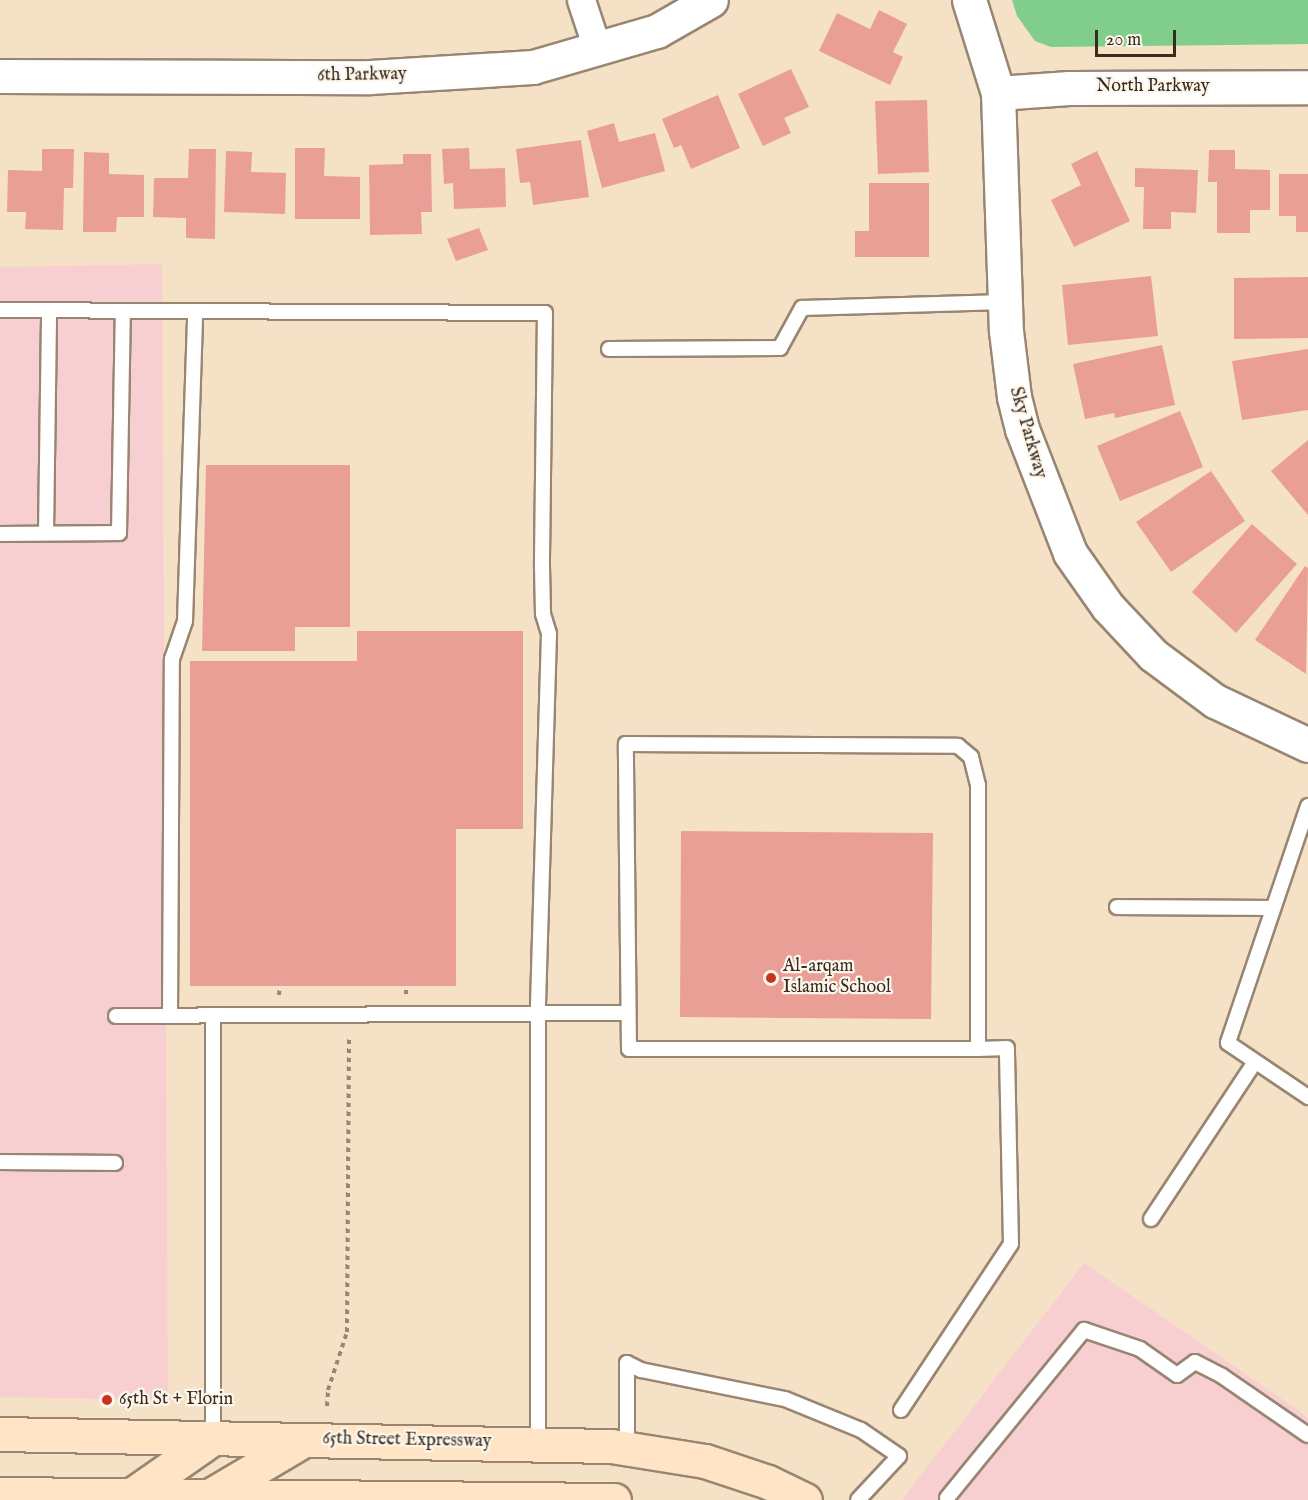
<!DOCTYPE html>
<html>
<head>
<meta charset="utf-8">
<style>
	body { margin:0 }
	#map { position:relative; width:1308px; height:1500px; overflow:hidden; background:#f5e1c6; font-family:"IM FELL English",serif }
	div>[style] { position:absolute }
	.built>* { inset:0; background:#f7cfd1 }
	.green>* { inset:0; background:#81ce8c }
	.building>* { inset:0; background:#e99f96 }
	.path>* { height:4px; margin-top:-2px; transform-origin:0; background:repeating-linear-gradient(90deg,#988672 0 4.5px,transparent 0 9px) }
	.roads { filter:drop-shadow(2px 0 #988672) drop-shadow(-2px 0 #988672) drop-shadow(0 2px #988672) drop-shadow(0 -2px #988672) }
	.service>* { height:14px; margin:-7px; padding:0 7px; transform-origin:7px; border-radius:7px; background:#fff }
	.minor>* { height:27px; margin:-13.5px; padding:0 13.5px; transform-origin:13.5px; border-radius:13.5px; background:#fff }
	.tertiary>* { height:33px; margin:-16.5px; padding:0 16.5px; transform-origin:16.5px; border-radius:16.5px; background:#fff }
	.secondary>* { height:33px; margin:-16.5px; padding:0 16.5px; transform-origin:16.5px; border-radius:16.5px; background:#ffe4c6 }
	.dots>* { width:16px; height:16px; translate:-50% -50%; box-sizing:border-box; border:3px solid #fbf7ec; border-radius:50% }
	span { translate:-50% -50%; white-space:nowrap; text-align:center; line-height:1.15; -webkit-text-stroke:4.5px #fbf7ec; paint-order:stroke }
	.street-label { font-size:18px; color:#3b2a1e }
	.poi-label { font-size:18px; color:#3b2a1e }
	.left { translate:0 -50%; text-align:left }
	.scale { position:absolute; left:1095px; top:30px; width:81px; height:27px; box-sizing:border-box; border:3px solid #3b2a1e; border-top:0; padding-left:8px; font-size:18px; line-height:21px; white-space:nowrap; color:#3b2a1e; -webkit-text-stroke:4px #fbf7ec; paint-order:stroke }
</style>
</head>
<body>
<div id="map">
	<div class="built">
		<div style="clip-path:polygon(162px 264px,168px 1400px,0 1397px,0 267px)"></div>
		<div style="clip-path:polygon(1084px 1263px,1308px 1417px,1308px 1500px,902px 1500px)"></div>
	</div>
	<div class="green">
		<div style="clip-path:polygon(1012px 0,1308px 0,1308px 44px,1051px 47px,1035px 41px,1017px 16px)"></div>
	</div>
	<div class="building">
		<div style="clip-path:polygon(879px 10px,907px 24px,893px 52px,903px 57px,890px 85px,819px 51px,837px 13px,870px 29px)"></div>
		<div style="clip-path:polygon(791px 69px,809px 107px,784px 118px,791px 133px,763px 146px,738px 94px)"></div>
		<div style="clip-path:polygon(718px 95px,740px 148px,691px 169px,681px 145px,674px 148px,662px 119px)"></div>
		<div style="clip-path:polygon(927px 100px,929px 172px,878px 174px,875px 101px)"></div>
		<div style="clip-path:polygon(614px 123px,619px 142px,655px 133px,665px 171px,602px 188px,587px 131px)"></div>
		<div style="clip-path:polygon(581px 140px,589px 197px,533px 205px,530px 182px,520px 183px,516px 149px)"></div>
		<div style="clip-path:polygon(295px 148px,325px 148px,324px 176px,360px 177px,360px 219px,295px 219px)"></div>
		<div style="clip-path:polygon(469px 148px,470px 169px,505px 168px,506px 207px,454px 209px,453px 183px,444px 184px,442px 149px)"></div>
		<div style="clip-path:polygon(42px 149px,74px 149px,73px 188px,64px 188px,63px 230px,25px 229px,26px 212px,7px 212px,8px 170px,42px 171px)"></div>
		<div style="clip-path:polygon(189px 149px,216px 149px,215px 239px,186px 238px,186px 218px,153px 217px,154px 178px,188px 178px)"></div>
		<div style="clip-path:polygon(1209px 150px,1235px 150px,1235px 169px,1270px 170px,1270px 210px,1250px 210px,1250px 233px,1217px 233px,1217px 182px,1208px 182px)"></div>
		<div style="clip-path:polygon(226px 151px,252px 152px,251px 172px,286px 173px,285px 214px,224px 212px)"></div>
		<div style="clip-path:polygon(1097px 151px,1130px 221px,1074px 247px,1051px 200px,1081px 185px,1071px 164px)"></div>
		<div style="clip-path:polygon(84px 152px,109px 153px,109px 174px,144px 175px,144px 217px,117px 217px,116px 232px,83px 232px)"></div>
		<div style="clip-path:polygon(403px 154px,431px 154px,432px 212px,421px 212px,422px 234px,370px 235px,369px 165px,403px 164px)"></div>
		<div style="clip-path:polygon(1135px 168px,1198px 170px,1196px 213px,1171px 212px,1171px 229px,1143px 229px,1144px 187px,1135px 187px)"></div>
		<div style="clip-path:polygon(1279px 174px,1308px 174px,1308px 232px,1296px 232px,1296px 216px,1279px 216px)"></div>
		<div style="clip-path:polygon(869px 183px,929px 183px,929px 257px,855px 257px,855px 231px,869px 231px)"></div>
		<div style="clip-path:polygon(479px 228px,488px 250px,456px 261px,447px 239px)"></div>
		<div style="clip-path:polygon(1151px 276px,1158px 336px,1068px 345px,1062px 285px)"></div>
		<div style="clip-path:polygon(1308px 277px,1308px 338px,1234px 339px,1234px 278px)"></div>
		<div style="clip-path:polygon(1162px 345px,1175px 405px,1115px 418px,1114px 413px,1085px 419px,1073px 364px)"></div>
		<div style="clip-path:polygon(1308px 349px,1308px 410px,1242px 420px,1232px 361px)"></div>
		<div style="clip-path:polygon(1180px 411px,1203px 467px,1120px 501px,1097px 446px)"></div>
		<div style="clip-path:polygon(1308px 440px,1308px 515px,1271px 471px)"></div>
		<div style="clip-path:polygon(206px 465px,350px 465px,350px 627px,295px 627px,295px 651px,202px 651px)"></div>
		<div style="clip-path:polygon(1211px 471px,1245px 521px,1171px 572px,1136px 522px)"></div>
		<div style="clip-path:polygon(1252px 524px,1297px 564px,1236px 633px,1192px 592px)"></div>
		<div style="clip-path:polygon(1305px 566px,1308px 568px,1306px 674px,1255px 640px)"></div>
		<div style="clip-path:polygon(357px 631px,523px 631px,523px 829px,456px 829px,456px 986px,190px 986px,190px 661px,357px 661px)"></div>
		<div style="clip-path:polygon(681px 831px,933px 833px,931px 1019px,680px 1017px)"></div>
	</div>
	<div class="path">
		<div style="left:406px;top:994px;width:8px;rotate:-90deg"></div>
		<div style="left:279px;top:995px;width:9px;rotate:-84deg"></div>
		<div style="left:327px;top:1406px;width:16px;rotate:-86deg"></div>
		<div style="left:328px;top:1390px;width:61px;rotate:-71.9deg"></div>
		<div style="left:347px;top:1332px;width:297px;rotate:-89.6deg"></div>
	</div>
	<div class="roads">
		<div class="service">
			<div style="left:0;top:310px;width:545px;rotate:0.32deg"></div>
			<div style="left:545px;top:313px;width:253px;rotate:90.7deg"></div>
			<div style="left:542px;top:566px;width:48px;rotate:88.8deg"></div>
			<div style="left:543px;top:614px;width:21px;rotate:73deg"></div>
			<div style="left:549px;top:634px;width:378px;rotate:91.7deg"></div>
			<div style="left:538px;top:1012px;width:432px;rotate:90deg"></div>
			<div style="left:609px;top:349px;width:171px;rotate:-0.3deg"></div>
			<div style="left:780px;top:348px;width:46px;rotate:-61.2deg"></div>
			<div style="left:802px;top:308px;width:203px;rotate:-1.7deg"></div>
			<div style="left:46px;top:533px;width:222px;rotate:-89.2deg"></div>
			<div style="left:0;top:534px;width:119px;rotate:-0.5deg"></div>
			<div style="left:119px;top:533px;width:221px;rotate:-89deg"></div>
			<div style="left:1308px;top:806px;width:250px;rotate:108.7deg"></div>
			<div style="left:1228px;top:1043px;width:97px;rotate:34deg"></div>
			<div style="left:1117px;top:907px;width:154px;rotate:0.4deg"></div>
			<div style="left:116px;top:1016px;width:511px;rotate:-0.34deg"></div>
			<div style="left:170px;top:1016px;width:357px;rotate:-89.7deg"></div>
			<div style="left:172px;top:659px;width:40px;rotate:-71.1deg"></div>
			<div style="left:185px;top:621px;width:308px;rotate:-88.1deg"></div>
			<div style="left:213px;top:1016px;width:422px;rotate:90deg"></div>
			<div style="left:0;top:1162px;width:115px;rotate:0.5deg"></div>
			<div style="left:1151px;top:1219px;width:188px;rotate:-56.5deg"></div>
			<div style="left:901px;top:1410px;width:199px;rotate:-56.5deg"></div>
			<div style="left:1011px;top:1244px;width:196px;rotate:-91.2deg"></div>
			<div style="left:1007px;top:1048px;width:29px;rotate:178deg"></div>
			<div style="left:978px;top:1049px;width:349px;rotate:180deg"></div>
			<div style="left:629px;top:1049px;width:305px;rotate:-90.6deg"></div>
			<div style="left:626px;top:744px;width:332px;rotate:0.3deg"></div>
			<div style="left:958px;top:746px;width:17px;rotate:40deg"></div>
			<div style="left:971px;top:757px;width:29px;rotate:76deg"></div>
			<div style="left:978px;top:785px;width:264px;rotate:90deg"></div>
			<div style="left:627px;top:1448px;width:85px;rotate:-90deg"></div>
			<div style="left:627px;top:1363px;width:16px;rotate:27deg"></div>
			<div style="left:641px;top:1370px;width:147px;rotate:11.4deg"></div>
			<div style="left:785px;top:1399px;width:82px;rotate:22.2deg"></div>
			<div style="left:861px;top:1430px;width:46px;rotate:34.4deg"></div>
			<div style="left:899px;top:1456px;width:60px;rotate:133deg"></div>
			<div style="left:947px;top:1498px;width:217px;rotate:-50.8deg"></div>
			<div style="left:1084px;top:1330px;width:59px;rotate:18.7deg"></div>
			<div style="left:1140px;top:1349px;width:45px;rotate:35.1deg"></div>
			<div style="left:1177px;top:1375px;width:22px;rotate:-36deg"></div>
			<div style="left:1195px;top:1362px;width:30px;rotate:27deg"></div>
			<div style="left:1222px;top:1376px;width:104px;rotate:34.5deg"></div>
		</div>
		<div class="minor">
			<div style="left:581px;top:0;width:51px;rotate:71.6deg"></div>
		</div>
		<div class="tertiary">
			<div style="left:969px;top:0;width:97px;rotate:72.7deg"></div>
			<div style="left:998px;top:93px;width:238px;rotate:88.1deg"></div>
			<div style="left:1006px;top:331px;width:66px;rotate:83.1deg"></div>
			<div style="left:1014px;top:397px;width:33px;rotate:76deg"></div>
			<div style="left:1022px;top:429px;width:133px;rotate:68.8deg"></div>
			<div style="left:1070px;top:553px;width:66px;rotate:54.9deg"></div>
			<div style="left:1108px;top:607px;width:66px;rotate:46.8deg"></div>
			<div style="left:1153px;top:655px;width:77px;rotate:36.6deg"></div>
			<div style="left:1215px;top:701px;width:103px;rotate:25.3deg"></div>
			<div style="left:0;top:76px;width:370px;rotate:0.2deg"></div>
			<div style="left:370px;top:77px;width:163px;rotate:-3.5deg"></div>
			<div style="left:533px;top:67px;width:129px;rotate:-16.2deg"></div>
			<div style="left:657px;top:31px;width:62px;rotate:-29.9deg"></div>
			<div style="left:998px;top:93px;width:71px;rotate:-4deg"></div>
			<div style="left:1069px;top:88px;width:239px;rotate:-0.2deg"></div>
		</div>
		<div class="secondary">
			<div style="left:0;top:1434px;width:611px;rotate:1.13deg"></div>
			<div style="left:611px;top:1446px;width:95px;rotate:9.1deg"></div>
			<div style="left:705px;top:1461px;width:66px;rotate:18.4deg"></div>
			<div style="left:768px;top:1482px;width:41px;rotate:25.9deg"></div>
			<div style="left:0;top:1494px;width:614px;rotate:0.56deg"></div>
			<div style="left:211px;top:1495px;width:108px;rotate:-30.6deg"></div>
			<div style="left:130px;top:1496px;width:101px;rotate:-34.9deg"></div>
		</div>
	</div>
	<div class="dots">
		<div style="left:771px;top:978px;background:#c8321e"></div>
		<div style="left:107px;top:1400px;background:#c8321e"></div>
	</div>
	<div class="street-label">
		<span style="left:362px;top:76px;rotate:-1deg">6th Parkway</span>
		<span style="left:1153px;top:87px">North Parkway</span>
		<span style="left:1027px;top:433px;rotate:74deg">Sky Parkway</span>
		<span style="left:407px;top:1441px;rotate:1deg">65th Street Expressway</span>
	</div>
	<div class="poi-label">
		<span class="left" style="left:783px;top:978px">Al-arqam<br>Islamic School</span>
		<span class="left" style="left:119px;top:1400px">65th St + Florin</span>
	</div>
	<div class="scale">20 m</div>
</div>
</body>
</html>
